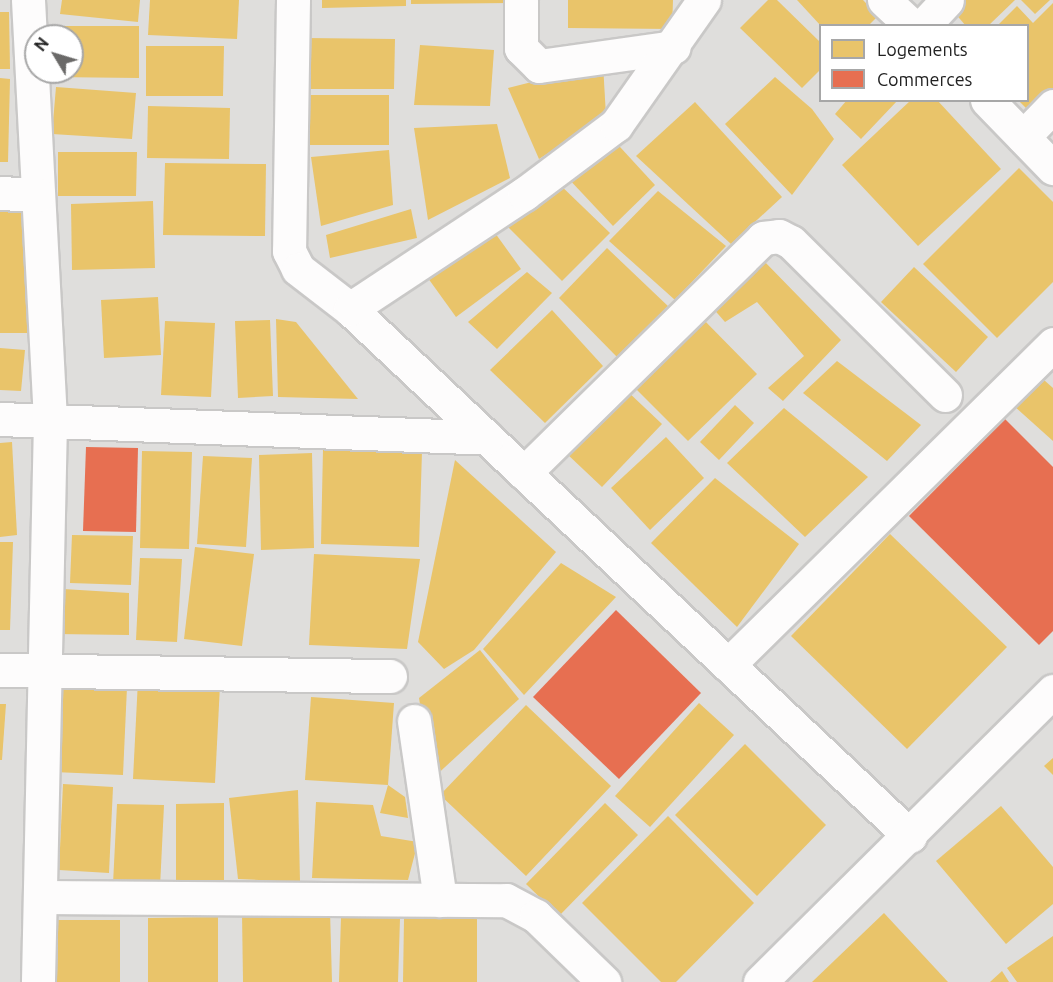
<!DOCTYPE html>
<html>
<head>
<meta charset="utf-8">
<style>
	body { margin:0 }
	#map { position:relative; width:1053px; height:982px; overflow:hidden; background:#f0eeeb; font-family:Ubuntu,sans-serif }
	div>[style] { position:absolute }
	.residential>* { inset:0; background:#dfdedc }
	.homes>* { inset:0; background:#e9c46a }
	.shops>* { inset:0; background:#e76f51 }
	.roads { filter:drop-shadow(2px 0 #c9c8c7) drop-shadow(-2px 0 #c9c8c7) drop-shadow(0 2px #c9c8c7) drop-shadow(0 -2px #c9c8c7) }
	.minor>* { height:33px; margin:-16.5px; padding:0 16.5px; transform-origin:16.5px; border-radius:16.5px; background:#fdfcfc }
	span { translate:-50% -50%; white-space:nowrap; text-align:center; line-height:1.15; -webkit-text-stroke:6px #fff; paint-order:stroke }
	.legend { position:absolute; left:819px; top:24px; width:210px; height:78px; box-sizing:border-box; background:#fff; border:2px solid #a7a7a7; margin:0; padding:8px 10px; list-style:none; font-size:18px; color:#222 }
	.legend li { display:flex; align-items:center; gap:12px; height:30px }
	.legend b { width:30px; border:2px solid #a7a7a7 }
	.north { position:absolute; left:24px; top:24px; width:60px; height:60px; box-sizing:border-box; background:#fff; border:2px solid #a7a7a7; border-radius:50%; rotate:308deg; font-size:16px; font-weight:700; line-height:24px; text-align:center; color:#222 }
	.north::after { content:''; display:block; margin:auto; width:21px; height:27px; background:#6a6968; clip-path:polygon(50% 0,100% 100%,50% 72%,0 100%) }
</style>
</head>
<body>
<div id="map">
	<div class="residential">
		<div style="clip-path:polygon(evenodd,0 0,1053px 0,1053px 982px,0 982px,0 0,820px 26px,1028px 26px,1028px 100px,820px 100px,820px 26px,0 0,36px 36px,72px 36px,72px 72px,36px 72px,36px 36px)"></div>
	</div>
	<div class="homes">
		<div style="clip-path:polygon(62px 0,140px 0,138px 22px,60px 14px)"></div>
		<div style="clip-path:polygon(150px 0,239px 0,237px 39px,148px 35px)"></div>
		<div style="clip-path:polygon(322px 0,406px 0,406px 6px,322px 8px)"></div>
		<div style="clip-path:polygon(411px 0,510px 0,510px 3px,411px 4px)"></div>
		<div style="clip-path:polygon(568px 0,673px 0,672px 29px,568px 28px)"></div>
		<div style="clip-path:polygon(768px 0,777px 0,820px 42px,820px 70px,802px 88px,740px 28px)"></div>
		<div style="clip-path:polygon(797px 0,863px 0,878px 16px,868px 26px,821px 26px)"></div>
		<div style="clip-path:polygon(964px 0,1015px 0,988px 26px,966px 26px,953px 11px)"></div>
		<div style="clip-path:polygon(1021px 0,1050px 0,1035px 14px)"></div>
		<div style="clip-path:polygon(1053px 3px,1053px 89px,1030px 112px,1018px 100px,1028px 100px,1028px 26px,997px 26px,1017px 6px,1033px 23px)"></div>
		<div style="clip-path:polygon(0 12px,9px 12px,10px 69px,0 69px)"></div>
		<div style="clip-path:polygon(52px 26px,139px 26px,139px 78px,52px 77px,52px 72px,72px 72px,72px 36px,52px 36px)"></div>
		<div style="clip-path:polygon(306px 38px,395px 39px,394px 89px,305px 89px)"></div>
		<div style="clip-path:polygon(420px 45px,494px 50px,490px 106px,414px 105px)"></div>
		<div style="clip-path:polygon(146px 46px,224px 46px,223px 96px,146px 96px)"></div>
		<div style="clip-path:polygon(603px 64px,606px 116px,539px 159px,508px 88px)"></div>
		<div style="clip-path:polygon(775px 77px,812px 109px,834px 139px,792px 195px,725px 124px)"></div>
		<div style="clip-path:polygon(0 78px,10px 79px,8px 162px,0 162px)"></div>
		<div style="clip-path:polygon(56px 87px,136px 93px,132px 139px,52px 134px)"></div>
		<div style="clip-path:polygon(304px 95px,389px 95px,389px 145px,304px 145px)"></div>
		<div style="clip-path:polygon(847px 100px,898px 100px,861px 139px,835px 114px)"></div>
		<div style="clip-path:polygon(911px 100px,937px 100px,1001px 169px,918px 246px,842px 165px)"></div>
		<div style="clip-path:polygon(695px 102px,782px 197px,731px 244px,636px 156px)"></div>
		<div style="clip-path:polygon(148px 106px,230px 108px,229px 159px,147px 158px)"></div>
		<div style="clip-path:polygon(497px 124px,510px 178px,428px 220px,414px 128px)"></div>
		<div style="clip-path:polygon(609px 135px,655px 185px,613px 226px,566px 176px)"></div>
		<div style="clip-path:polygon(389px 150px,393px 205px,321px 226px,311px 157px)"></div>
		<div style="clip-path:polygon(58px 152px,137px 152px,136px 196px,58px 196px)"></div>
		<div style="clip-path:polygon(165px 163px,266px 164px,265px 236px,163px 235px)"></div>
		<div style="clip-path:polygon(1019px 168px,1053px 202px,1053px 282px,997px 338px,923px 264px)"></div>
		<div style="clip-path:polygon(555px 180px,610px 233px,562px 281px,500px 219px)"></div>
		<div style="clip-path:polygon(658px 191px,726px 246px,675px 300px,609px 241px)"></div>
		<div style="clip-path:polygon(153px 201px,155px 268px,72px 270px,71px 204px)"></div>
		<div style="clip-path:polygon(0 206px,31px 207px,27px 333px,0 333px)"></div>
		<div style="clip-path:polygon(411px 209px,417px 238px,330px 258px,326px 235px)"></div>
		<div style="clip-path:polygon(490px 226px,521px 269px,456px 317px,425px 274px)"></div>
		<div style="clip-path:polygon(607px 248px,670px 308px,617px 357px,559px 298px)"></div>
		<div style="clip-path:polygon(763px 260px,841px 340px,783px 401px,768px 388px,804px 356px,757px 302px,725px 322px,711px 306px)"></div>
		<div style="clip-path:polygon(914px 267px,988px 337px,956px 372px,881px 302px)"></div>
		<div style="clip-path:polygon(527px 272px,552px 293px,497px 349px,468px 322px)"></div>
		<div style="clip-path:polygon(158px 297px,161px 355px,104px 358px,101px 300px)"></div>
		<div style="clip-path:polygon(552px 310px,603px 366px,545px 423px,490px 370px)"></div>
		<div style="clip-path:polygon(699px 315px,757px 374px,688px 441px,630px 383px)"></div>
		<div style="clip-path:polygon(276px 319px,296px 322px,358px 399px,278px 397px)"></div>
		<div style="clip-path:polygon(270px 320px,273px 396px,238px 398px,235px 321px)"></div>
		<div style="clip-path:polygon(165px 321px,215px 323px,211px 397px,161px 395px)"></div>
		<div style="clip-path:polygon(0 348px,25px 350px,21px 391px,0 390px)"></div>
		<div style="clip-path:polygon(837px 361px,921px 425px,887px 461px,803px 393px)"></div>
		<div style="clip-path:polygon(1044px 380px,1053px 388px,1053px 441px,1014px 406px)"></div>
		<div style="clip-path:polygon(626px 390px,662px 424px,602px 487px,566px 453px)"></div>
		<div style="clip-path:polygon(735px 405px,754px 423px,719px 460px,700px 442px)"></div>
		<div style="clip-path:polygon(784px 408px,868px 477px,805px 537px,727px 463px)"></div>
		<div style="clip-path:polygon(666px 437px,704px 478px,650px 530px,611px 488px)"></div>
		<div style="clip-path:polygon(12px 442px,17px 535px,0 537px,0 443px)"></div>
		<div style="clip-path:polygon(323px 449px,422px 451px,419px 547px,321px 544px)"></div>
		<div style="clip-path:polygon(142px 451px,192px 452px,189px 549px,140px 548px)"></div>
		<div style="clip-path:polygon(312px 453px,314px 548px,261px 550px,259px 455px)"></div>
		<div style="clip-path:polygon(203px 456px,252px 458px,246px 547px,197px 544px)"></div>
		<div style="clip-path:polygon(455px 460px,556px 552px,474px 650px,444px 669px,418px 642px)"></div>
		<div style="clip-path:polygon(715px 478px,799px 544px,737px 627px,651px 543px)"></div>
		<div style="clip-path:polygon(890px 534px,1007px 647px,907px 749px,791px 636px)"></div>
		<div style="clip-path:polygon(72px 535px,133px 536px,131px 585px,70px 583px)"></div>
		<div style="clip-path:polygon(0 542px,13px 542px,10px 630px,0 630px)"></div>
		<div style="clip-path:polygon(195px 547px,254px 554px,242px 646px,184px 639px)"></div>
		<div style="clip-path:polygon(314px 554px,420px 559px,407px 649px,309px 645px)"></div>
		<div style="clip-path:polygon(140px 558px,182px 559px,177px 642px,136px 640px)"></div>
		<div style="clip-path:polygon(561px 563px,616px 597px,524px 695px,483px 649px)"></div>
		<div style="clip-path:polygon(63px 589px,129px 593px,129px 635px,56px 634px)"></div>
		<div style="clip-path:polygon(480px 650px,519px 699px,432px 779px,419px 698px)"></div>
		<div style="clip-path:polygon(138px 680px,220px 685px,215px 783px,133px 779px)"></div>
		<div style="clip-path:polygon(58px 684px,127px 687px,123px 775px,54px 772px)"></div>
		<div style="clip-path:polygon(311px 697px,394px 703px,388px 785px,305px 780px)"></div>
		<div style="clip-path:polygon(699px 703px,734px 735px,650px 827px,615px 796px)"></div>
		<div style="clip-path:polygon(0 704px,6px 704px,2px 760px,0 760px)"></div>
		<div style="clip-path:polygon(526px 705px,611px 786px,526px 876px,440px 795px)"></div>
		<div style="clip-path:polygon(745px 744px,826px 825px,757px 896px,675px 815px)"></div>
		<div style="clip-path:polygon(1053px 758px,1053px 775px,1044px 766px)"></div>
		<div style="clip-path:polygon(63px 784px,113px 787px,109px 873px,59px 870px)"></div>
		<div style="clip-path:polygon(388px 785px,405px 797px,408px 818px,380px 813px)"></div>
		<div style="clip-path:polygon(298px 790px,300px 882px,238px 879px,229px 798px)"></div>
		<div style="clip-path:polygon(316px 802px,373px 805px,381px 836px,418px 842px,408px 880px,312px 878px)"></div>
		<div style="clip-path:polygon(224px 803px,224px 890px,176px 890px,176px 804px)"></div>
		<div style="clip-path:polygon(605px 803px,638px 835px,559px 916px,526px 884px)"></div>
		<div style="clip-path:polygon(117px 804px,164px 805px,160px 887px,113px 884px)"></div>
		<div style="clip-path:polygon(1001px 806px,1053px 867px,1053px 904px,1006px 944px,936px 861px)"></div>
		<div style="clip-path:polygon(668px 816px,754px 903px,676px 982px,661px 982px,582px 903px)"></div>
		<div style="clip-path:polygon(330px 911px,332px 982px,243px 982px,242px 913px)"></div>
		<div style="clip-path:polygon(884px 913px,948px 982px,812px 982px)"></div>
		<div style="clip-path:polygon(218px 917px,218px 982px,148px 982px,148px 918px)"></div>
		<div style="clip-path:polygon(341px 917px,400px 918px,398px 982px,339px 982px)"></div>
		<div style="clip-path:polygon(404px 918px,477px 919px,477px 982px,403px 982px)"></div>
		<div style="clip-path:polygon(46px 920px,120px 920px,120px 982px,46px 982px)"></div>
		<div style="clip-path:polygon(1053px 936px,1053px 982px,1017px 982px,1007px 968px)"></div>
		<div style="clip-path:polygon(1002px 971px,1009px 982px,990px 982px)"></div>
	</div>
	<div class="shops">
		<div style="clip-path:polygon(1005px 419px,1053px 467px,1053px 631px,1039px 645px,909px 516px)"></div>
		<div style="clip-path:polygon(86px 447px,138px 448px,136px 532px,83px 531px)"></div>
		<div style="clip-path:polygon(616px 610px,701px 693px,619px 779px,533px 697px)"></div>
	</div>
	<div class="roads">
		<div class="minor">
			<div style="left:28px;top:0;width:422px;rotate:87deg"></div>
			<div style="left:50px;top:421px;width:561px;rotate:91.23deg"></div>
			<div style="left:293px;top:0;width:251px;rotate:90.9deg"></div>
			<div style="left:289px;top:251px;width:20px;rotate:63deg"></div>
			<div style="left:298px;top:269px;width:66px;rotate:37.6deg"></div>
			<div style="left:350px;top:309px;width:769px;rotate:43.26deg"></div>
			<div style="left:521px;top:0;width:48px;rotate:90deg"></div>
			<div style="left:521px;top:48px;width:25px;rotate:45deg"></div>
			<div style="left:539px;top:66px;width:136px;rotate:-8deg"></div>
			<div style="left:884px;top:0;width:38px;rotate:43deg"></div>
			<div style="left:923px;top:26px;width:35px;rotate:-47deg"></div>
			<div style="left:987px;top:100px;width:95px;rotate:45.9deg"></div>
			<div style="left:1023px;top:137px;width:43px;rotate:-45.9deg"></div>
			<div style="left:0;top:193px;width:38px;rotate:3deg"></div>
			<div style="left:350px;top:309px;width:209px;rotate:-33.5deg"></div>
			<div style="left:524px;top:194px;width:115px;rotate:-36.9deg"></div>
			<div style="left:616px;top:125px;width:153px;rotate:-54.9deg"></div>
			<div style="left:0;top:419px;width:487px;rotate:2.2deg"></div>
			<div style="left:524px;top:473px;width:335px;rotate:-44.5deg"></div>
			<div style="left:763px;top:238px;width:16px;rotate:-7deg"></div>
			<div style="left:779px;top:236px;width:13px;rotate:27deg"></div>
			<div style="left:791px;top:242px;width:217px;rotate:44.8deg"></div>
			<div style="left:728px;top:665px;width:457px;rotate:-44.6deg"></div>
			<div style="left:0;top:670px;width:390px;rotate:0.9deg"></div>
			<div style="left:414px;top:721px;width:181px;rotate:81.7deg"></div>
			<div style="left:40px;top:897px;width:466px;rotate:0.4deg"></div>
			<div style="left:506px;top:900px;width:34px;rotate:28deg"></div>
			<div style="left:536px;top:916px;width:95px;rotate:44.1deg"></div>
			<div style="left:760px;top:982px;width:413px;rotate:-44.8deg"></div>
		</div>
	</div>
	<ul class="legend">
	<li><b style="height:16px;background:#e9c46a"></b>Logements</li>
	<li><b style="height:16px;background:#e76f51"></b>Commerces</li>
	</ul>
	<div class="north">N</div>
</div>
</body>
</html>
